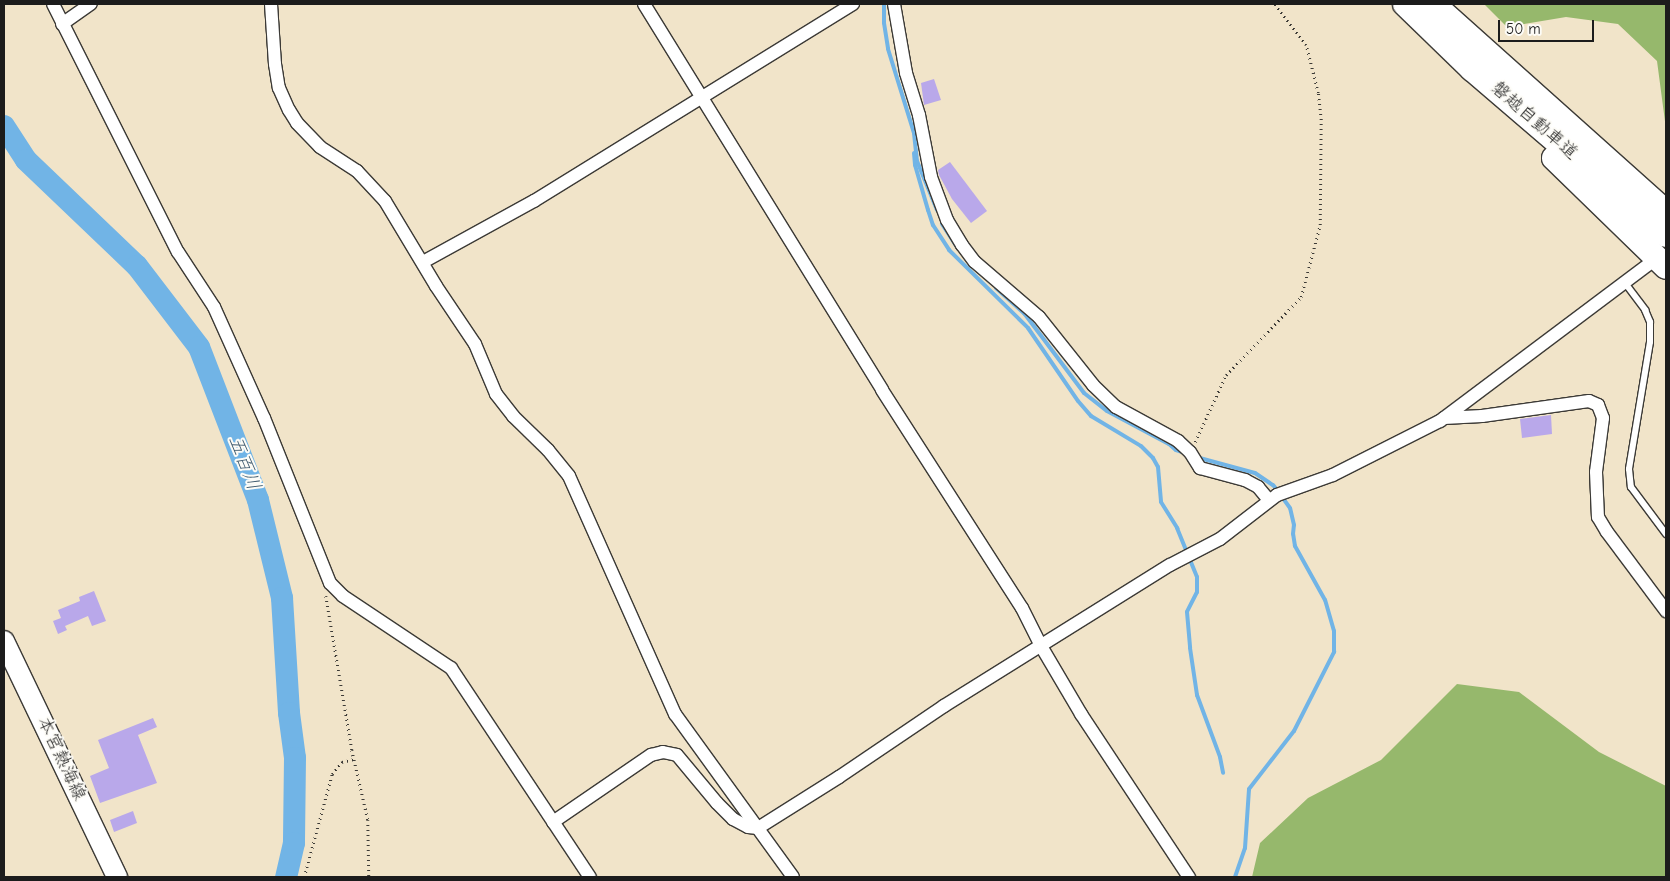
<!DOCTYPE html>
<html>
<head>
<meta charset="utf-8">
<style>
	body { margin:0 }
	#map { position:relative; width:1670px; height:881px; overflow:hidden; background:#f1e4c9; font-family:"Comic Neue","Klee One",sans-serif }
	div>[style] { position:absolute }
	.forest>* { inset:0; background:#96b86c }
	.stream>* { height:4px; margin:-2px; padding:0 2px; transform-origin:2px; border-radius:2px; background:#71b4e6 }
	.river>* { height:22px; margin:-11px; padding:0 11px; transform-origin:11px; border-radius:11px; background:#71b4e6 }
	.building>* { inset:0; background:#b9a8ea }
	.path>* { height:2.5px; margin-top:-1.25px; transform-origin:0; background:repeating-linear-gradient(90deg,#3c3a36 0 1px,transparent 0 5px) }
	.roads { filter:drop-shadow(1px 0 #3c3a36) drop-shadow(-1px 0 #3c3a36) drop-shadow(0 1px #3c3a36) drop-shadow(0 -1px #3c3a36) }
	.service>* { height:6px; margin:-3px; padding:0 3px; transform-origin:3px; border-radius:3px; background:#fff }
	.minor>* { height:12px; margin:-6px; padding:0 6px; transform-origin:6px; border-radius:6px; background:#fff }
	.primary>* { height:20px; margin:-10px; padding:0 10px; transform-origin:10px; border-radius:10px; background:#fff }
	.motorway>* { height:24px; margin:-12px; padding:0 12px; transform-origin:12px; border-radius:12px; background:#fff }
	span { translate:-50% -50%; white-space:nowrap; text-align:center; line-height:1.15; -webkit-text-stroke:4px #fdfcf7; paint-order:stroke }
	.street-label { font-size:18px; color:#1c1c1c }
	.water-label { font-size:19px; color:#3e596d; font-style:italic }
	.frame { position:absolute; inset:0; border:5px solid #1c1c1c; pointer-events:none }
	.scale { position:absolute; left:1498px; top:20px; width:96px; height:22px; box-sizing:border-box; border:2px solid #1c1c1c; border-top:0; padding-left:6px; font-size:15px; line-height:18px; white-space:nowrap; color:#1c1c1c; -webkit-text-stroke:4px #fdfcf7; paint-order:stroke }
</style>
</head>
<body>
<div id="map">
	<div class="forest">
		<div style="clip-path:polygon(1484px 4px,1666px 4px,1666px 129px,1657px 61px,1618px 24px,1566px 17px,1507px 27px)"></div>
		<div style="clip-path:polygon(1457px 684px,1519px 692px,1599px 752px,1666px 786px,1666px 877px,1252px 877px,1260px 843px,1308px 798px,1381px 760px)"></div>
	</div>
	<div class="stream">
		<div style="left:884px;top:4px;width:19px;rotate:90deg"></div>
		<div style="left:884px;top:23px;width:26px;rotate:81deg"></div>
		<div style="left:888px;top:49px;width:88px;rotate:72.8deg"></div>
		<div style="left:914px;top:133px;width:28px;rotate:84deg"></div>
		<div style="left:917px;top:161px;width:53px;rotate:67.8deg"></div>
		<div style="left:914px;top:153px;width:12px;rotate:85deg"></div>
		<div style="left:915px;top:165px;width:47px;rotate:73.9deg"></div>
		<div style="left:928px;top:210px;width:16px;rotate:72deg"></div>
		<div style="left:933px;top:225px;width:30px;rotate:57deg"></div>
		<div style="left:949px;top:250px;width:111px;rotate:44.6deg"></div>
		<div style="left:1028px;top:328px;width:88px;rotate:55.6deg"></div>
		<div style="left:1078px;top:401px;width:20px;rotate:49deg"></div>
		<div style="left:1091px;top:416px;width:58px;rotate:31deg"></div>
		<div style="left:1141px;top:446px;width:17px;rotate:45deg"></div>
		<div style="left:1153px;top:458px;width:10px;rotate:61deg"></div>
		<div style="left:1158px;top:467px;width:35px;rotate:85deg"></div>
		<div style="left:1161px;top:502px;width:31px;rotate:58deg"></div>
		<div style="left:1177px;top:528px;width:53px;rotate:67.8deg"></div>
		<div style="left:1197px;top:577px;width:15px;rotate:90deg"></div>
		<div style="left:1197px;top:592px;width:22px;rotate:117deg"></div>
		<div style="left:1187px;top:612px;width:36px;rotate:85deg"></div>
		<div style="left:1190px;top:648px;width:48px;rotate:81.5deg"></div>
		<div style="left:1197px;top:695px;width:66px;rotate:69.6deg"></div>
		<div style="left:1220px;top:757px;width:16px;rotate:79deg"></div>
		<div style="left:942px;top:224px;width:30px;rotate:57deg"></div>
		<div style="left:996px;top:288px;width:38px;rotate:42deg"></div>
		<div style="left:1024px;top:313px;width:100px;rotate:53.1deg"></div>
		<div style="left:1084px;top:393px;width:29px;rotate:38deg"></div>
		<div style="left:1107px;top:411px;width:70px;rotate:28deg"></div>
		<div style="left:1169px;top:444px;width:9px;rotate:41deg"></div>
		<div style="left:1176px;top:450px;width:9px;rotate:18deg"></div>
		<div style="left:1196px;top:457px;width:61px;rotate:15.2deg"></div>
		<div style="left:1255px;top:473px;width:22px;rotate:34deg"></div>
		<div style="left:1273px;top:485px;width:8px;rotate:50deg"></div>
		<div style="left:1235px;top:877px;width:31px;rotate:-71deg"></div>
		<div style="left:1245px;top:848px;width:59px;rotate:-86.1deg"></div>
		<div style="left:1249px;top:789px;width:73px;rotate:-52.2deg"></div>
		<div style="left:1294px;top:731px;width:89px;rotate:-63.1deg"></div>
		<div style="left:1334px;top:652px;width:21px;rotate:-90deg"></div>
		<div style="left:1334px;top:631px;width:32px;rotate:-106deg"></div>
		<div style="left:1325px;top:600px;width:62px;rotate:-119.1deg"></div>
		<div style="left:1295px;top:546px;width:12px;rotate:-99deg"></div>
		<div style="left:1293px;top:534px;width:9px;rotate:-84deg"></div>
		<div style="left:1294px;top:525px;width:17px;rotate:-103deg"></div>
		<div style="left:1290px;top:508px;width:14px;rotate:-126deg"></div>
	</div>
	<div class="river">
		<div style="left:4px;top:126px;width:40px;rotate:57.1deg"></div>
		<div style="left:26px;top:160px;width:153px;rotate:43.7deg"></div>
		<div style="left:137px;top:266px;width:102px;rotate:52.6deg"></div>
		<div style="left:199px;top:347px;width:164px;rotate:68.9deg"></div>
		<div style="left:258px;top:500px;width:101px;rotate:76.2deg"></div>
		<div style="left:282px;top:598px;width:115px;rotate:86.5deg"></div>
		<div style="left:289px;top:713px;width:45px;rotate:82.4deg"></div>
		<div style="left:295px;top:758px;width:85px;rotate:90.7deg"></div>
		<div style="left:294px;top:843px;width:35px;rotate:103deg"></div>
	</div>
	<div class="building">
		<div style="clip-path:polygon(934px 79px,941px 100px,924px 105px,921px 83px)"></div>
		<div style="clip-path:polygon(950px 162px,987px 211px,971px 223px,952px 199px,939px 175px,938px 170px)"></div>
		<div style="clip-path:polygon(1551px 415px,1552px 434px,1522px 438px,1520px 419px)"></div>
		<div style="clip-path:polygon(94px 591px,106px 621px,92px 626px,88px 616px,65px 626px,67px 630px,58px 634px,53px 621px,61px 618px,58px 610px,80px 601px,79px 597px)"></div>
		<div style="clip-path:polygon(153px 718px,157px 727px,138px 735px,157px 783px,100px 803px,90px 776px,109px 768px,98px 740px)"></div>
		<div style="clip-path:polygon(133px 811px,137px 823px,114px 832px,110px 820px)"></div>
	</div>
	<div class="path">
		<div style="left:1195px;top:442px;width:74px;rotate:-65.2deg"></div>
		<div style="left:1226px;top:375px;width:108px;rotate:-46.1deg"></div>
		<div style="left:1301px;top:297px;width:74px;rotate:-75.2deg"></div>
		<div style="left:1320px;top:225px;width:105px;rotate:-89.5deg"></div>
		<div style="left:1321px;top:120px;width:27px;rotate:-96deg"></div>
		<div style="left:1318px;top:93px;width:49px;rotate:-104deg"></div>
		<div style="left:1306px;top:45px;width:52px;rotate:-128deg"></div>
		<div style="left:326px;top:596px;width:156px;rotate:80.4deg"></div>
		<div style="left:352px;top:750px;width:72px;rotate:77.1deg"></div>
		<div style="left:368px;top:820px;width:57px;rotate:89deg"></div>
		<div style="left:304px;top:877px;width:107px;rotate:-74.8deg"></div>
		<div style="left:332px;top:774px;width:16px;rotate:-50deg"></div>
		<div style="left:342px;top:762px;width:12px;rotate:-14deg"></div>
	</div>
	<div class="roads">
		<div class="service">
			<div style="left:1625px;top:283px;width:34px;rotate:53deg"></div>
			<div style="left:1645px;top:310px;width:13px;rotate:67deg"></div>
			<div style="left:1650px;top:322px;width:20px;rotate:90deg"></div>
			<div style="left:1650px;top:342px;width:129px;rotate:99.4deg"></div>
			<div style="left:1629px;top:469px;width:18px;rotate:84deg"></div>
			<div style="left:1631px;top:487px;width:59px;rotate:53.3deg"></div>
		</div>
		<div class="minor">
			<div style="left:53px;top:4px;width:278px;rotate:63.3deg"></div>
			<div style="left:178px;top:252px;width:66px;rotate:56.8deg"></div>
			<div style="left:214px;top:307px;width:122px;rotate:65.8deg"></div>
			<div style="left:264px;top:418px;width:178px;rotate:68.2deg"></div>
			<div style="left:330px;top:583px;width:18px;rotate:45deg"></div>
			<div style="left:343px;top:596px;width:130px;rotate:33.7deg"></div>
			<div style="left:451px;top:668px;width:251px;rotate:56.4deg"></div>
			<div style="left:271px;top:4px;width:60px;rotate:86.2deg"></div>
			<div style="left:275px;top:64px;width:24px;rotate:81deg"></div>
			<div style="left:279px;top:88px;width:24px;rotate:66deg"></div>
			<div style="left:289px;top:110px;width:15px;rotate:58deg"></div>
			<div style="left:297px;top:123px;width:33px;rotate:46deg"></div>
			<div style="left:320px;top:147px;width:44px;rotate:33deg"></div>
			<div style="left:357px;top:171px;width:41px;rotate:47deg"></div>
			<div style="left:385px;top:201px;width:99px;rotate:59deg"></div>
			<div style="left:436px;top:286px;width:70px;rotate:56.1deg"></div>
			<div style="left:475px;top:344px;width:54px;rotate:67.2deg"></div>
			<div style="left:496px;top:394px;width:28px;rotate:52deg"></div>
			<div style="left:513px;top:416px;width:49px;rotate:44.2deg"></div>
			<div style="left:548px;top:450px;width:33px;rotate:51deg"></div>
			<div style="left:569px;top:476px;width:261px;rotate:66deg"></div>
			<div style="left:675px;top:714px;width:201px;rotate:54.1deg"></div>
			<div style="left:644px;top:4px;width:453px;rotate:58.3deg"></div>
			<div style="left:882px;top:390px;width:259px;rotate:57.3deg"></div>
			<div style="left:1022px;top:608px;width:42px;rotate:63.4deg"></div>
			<div style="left:1041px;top:646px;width:79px;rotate:59.5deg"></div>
			<div style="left:1081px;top:714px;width:196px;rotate:56.5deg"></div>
			<div style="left:894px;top:4px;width:70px;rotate:80.1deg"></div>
			<div style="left:906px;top:73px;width:44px;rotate:72.8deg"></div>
			<div style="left:919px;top:115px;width:63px;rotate:79deg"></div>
			<div style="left:931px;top:177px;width:46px;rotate:69.6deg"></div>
			<div style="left:947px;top:220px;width:29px;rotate:59deg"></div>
			<div style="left:962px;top:245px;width:21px;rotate:53deg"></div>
			<div style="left:975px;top:262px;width:84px;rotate:40.7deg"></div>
			<div style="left:1039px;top:317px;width:87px;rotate:51.5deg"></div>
			<div style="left:1093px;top:385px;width:32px;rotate:44deg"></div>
			<div style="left:1116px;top:407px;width:71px;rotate:28.7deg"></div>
			<div style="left:1178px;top:441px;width:16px;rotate:43deg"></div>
			<div style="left:1190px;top:452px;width:19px;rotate:58deg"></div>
			<div style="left:1200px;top:468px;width:47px;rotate:14.9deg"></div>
			<div style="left:1245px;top:480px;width:15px;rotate:28deg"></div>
			<div style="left:1258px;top:487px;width:17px;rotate:50deg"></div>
			<div style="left:62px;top:24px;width:35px;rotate:-35deg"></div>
			<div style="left:423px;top:262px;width:127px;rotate:-28.8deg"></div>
			<div style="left:534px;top:201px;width:375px;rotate:-31.7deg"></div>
			<div style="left:1444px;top:418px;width:38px;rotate:-3deg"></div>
			<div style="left:1482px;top:416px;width:108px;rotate:-8deg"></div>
			<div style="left:1589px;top:401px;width:10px;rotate:24deg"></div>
			<div style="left:1598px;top:405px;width:14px;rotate:69deg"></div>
			<div style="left:1603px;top:418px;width:54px;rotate:97.4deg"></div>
			<div style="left:1596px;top:472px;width:45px;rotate:87.5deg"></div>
			<div style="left:1598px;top:517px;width:17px;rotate:59deg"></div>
			<div style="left:1607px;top:532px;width:99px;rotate:53.2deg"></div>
			<div style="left:553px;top:822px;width:119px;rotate:-34.4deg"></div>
			<div style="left:651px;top:755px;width:12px;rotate:-14deg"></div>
			<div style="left:663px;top:752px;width:14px;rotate:12deg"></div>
			<div style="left:677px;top:755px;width:62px;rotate:50.2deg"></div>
			<div style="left:717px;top:803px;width:23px;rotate:45deg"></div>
			<div style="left:733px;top:819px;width:17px;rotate:28deg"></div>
			<div style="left:748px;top:827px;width:10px;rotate:6deg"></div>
			<div style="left:758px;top:828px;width:96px;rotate:-32.2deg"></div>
			<div style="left:839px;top:777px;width:127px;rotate:-34.1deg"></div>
			<div style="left:944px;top:706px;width:266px;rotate:-32deg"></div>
			<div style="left:1170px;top:565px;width:56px;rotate:-27.5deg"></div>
			<div style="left:1220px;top:539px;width:72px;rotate:-37.7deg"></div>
			<div style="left:1277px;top:495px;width:59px;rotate:-19.7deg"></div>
			<div style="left:1333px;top:475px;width:120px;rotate:-26.8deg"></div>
			<div style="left:1440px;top:421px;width:260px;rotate:-36.9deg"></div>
		</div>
		<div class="primary">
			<div style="left:4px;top:641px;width:262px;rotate:64.4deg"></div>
		</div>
		<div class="motorway">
			<div style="left:1405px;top:4px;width:93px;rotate:44.1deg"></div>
			<div style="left:1472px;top:69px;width:255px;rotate:40.6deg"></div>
			<div style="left:1433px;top:4px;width:312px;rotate:41.8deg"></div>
			<div style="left:1554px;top:158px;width:156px;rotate:44.2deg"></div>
		</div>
	</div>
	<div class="street-label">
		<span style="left:1534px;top:121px;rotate:41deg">磐越自動車道</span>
		<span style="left:61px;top:759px;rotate:65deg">本宮熱海線</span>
	</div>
	<div class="water-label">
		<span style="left:244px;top:463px;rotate:69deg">五百川</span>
	</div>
	<div class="frame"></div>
	<div class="scale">50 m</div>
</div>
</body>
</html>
